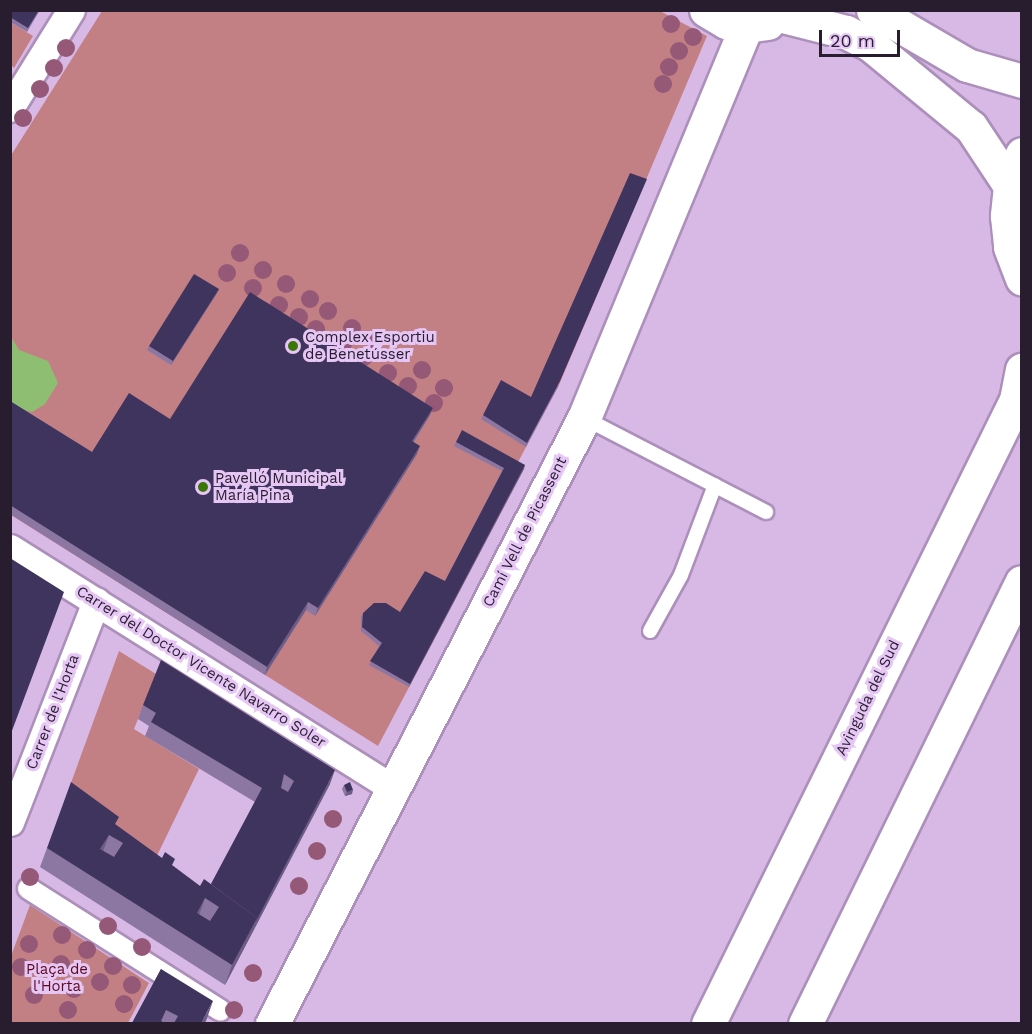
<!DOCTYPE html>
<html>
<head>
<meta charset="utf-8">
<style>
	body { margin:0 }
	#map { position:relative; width:1032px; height:1034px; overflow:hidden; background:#d8b9e6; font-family:"Work Sans",sans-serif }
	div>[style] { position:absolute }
	.green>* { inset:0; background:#c38084 }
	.water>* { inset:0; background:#8dbe72 }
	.roads { filter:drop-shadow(2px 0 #ac8fba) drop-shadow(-2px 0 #ac8fba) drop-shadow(0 2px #ac8fba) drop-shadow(0 -2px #ac8fba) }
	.service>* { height:14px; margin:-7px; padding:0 7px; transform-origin:7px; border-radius:7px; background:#fff }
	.pedestrian>* { height:21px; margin:-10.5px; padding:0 10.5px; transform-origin:10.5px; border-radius:10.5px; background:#fff }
	.minor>* { height:27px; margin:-13.5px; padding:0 13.5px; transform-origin:13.5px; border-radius:13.5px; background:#fff }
	.tertiary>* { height:33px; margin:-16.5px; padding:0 16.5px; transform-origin:16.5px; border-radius:16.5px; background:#fff }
	.secondary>* { height:33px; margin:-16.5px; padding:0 16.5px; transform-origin:16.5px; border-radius:16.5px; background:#fff }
	.trees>* { width:18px; height:18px; margin:-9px; border-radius:50%; background:#955877 }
	.wall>* { inset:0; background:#8c76a2 }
	.shaded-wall>* { inset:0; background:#6d5c86 }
	.building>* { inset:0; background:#3f345d }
	.dots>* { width:16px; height:16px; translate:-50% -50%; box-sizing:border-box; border:3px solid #e5c6f4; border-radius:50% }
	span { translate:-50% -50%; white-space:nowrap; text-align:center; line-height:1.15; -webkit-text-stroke:6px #e5c6f4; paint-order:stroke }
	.poi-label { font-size:15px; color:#281d2e }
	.left { translate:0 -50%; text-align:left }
	.street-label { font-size:15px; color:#281d2e }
	.park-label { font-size:15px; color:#5e081d }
	.frame { position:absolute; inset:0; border:12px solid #281d2e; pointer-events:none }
	.scale { position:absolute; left:819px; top:30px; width:81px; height:27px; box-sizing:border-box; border:3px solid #281d2e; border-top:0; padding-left:8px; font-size:18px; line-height:21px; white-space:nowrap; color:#281d2e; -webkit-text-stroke:4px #e5c6f4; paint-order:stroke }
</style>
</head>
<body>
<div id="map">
	<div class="green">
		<div style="clip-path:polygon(658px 10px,707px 36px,559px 385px,517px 464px,524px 469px,378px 746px,11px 515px,10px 157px,102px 11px)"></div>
		<div style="clip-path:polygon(10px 22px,33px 36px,14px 68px,11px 65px)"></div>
		<div style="clip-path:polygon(119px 651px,156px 674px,134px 729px,199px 769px,152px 866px,64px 802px)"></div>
		<div style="clip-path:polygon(30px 905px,149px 983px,128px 1023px,11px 1023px,11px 956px)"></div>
	</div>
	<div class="water">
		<div style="clip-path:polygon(10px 335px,19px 350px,48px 361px,58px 383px,45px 404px,32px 412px,11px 407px)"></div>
	</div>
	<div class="roads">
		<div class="service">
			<div style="left:584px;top:418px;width:205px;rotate:27.3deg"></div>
			<div style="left:650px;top:631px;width:64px;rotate:-61deg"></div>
			<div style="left:681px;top:575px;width:96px;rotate:-69.3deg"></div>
		</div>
		<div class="pedestrian">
			<div style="left:28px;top:888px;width:227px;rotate:32.4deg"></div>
		</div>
		<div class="minor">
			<div style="left:10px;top:108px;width:115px;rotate:-58.1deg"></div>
			<div style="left:10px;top:548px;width:450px;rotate:32.1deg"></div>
			<div style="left:10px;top:822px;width:237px;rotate:-68.7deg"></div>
		</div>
		<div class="tertiary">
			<div style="left:706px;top:10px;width:23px;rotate:31deg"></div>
			<div style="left:726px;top:22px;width:20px;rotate:11deg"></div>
			<div style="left:746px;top:26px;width:22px;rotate:-8deg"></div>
			<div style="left:873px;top:10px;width:109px;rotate:30.3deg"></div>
			<div style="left:967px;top:65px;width:57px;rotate:16.2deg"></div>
			<div style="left:783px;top:16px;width:65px;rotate:14.3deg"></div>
			<div style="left:846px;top:32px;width:28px;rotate:27deg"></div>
			<div style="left:871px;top:45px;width:129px;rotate:39.4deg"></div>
			<div style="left:971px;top:127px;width:71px;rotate:56.5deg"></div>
			<div style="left:272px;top:1024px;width:682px;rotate:-62.76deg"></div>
			<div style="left:584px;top:418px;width:424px;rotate:-67.5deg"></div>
		</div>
		<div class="secondary">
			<div style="left:1022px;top:154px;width:34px;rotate:111deg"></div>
			<div style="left:1010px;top:186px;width:30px;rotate:96deg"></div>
			<div style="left:1007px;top:216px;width:31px;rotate:84deg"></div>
			<div style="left:1010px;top:247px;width:34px;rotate:69deg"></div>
			<div style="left:708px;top:1024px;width:696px;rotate:-63.73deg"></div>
			<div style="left:1016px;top:400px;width:31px;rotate:-79deg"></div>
			<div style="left:805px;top:1024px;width:492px;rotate:-63.9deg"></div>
		</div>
	</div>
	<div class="trees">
		<div style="left:671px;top:24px"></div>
		<div style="left:693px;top:37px"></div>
		<div style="left:66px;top:48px"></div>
		<div style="left:679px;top:51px"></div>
		<div style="left:669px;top:67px"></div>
		<div style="left:54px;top:68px"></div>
		<div style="left:663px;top:84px"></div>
		<div style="left:40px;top:89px"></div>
		<div style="left:23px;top:118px"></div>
		<div style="left:240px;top:253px"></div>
		<div style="left:263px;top:270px"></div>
		<div style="left:227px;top:273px"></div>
		<div style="left:286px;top:284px"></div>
		<div style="left:253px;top:288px"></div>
		<div style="left:310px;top:299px"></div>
		<div style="left:279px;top:305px"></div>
		<div style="left:328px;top:311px"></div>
		<div style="left:299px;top:317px"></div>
		<div style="left:352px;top:328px"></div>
		<div style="left:316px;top:329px"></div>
		<div style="left:373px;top:340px"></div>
		<div style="left:343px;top:344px"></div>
		<div style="left:364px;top:357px"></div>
		<div style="left:422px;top:370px"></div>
		<div style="left:388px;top:373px"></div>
		<div style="left:408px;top:386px"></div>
		<div style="left:444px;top:388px"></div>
		<div style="left:434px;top:403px"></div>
		<div style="left:333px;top:819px"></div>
		<div style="left:317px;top:851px"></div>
		<div style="left:30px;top:877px"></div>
		<div style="left:299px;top:886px"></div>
		<div style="left:108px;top:926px"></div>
		<div style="left:62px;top:935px"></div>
		<div style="left:29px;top:944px"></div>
		<div style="left:142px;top:947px"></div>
		<div style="left:87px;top:950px"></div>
		<div style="left:61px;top:964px"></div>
		<div style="left:113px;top:966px"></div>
		<div style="left:21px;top:967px"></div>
		<div style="left:253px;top:973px"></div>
		<div style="left:100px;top:982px"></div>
		<div style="left:132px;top:985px"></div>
		<div style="left:74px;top:989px"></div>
		<div style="left:34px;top:995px"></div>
		<div style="left:124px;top:1004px"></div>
		<div style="left:68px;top:1010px"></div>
		<div style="left:234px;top:1010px"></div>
	</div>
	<div class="wall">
		<div style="clip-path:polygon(10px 10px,40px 10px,27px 32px,10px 22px)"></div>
		<div style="clip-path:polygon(219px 289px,217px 293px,171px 365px,147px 350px,149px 346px)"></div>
		<div style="clip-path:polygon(559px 385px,526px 447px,481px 419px,483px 415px,531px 397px)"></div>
		<div style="clip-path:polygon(10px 401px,92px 452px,170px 419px,430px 415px,414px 442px,417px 454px,315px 616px,306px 610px,265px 675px,10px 514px)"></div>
		<div style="clip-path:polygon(456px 442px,525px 465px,409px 687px,369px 665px,379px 646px,361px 631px,361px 617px,363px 613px,400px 612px,445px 581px,502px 471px,454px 446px)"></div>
		<div style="clip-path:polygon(143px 705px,330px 784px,225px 985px,40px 867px,47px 848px,116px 825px,200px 886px,211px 884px,255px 802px,145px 736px,149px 726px,138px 719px)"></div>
		<div style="clip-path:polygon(344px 785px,352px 794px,345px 796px,342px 789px)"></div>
		<div style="clip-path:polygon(161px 969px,206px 1021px,204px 1023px,132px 1023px)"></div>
	</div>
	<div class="shaded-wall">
		<div style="clip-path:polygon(219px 289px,217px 293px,171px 365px,173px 361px)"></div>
		<div style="clip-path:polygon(433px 408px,430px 415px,409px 448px,412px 441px)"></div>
		<div style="clip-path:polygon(420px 446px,417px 454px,315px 616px,318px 608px)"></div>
		<div style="clip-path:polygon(525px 465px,524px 469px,409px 687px,410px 684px)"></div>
		<div style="clip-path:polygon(308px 602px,306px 610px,265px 675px,267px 667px)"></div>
		<div style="clip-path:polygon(335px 770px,330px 784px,225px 985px,232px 965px)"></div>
		<div style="clip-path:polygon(353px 790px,352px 794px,345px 796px,347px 792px)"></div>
		<div style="clip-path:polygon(109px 835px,102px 854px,100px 849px)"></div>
		<div style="clip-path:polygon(205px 898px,198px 918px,197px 913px)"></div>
		<div style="clip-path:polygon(213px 1001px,206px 1021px,204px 1023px,201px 1023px)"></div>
	</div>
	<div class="building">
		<div style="clip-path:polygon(10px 10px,39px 10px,28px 28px,10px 17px)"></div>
		<div style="clip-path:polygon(630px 173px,647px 179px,560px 381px,527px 443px,483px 415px,501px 380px,531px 397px)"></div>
		<div style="clip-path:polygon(194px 274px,219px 289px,173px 361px,149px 346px)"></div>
		<div style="clip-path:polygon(250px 292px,433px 408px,412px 441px,420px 446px,318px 608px,308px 602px,267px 667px,10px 505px,10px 401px,92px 452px,129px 393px,170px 419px)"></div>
		<div style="clip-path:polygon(462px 430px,525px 465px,410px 684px,370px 661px,382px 643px,362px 627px,363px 613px,374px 603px,386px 603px,400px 612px,425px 571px,445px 581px,504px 468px,456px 442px)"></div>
		<div style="clip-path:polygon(10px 558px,64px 592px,10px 736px,10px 627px,12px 623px,10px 623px)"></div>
		<div style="clip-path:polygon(evenodd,161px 660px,335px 770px,255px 923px,257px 918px,211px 884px,262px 788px,151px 722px,156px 713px,143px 705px,161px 660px,284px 774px,294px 781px,288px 792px,281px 788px,284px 774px)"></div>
		<div style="clip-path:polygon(evenodd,71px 782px,119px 817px,115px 824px,162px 858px,165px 852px,175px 859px,172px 865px,200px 886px,204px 879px,257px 918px,232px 965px,47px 848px,71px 782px,109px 835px,123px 843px,114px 857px,100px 849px,109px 835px,71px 782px,205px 898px,219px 907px,210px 921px,197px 913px,205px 898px)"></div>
		<div style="clip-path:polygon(350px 782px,353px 790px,347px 792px,344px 785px)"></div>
		<div style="clip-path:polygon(161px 969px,213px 1001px,201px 1023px,174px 1023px,178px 1016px,166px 1010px,161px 1021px,165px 1023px,132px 1023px)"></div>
	</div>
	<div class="dots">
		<div style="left:293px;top:346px;background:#3c7508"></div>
		<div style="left:203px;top:487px;background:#3c7508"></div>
	</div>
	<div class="poi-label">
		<span class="left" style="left:305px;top:346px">Complex Esportiu<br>de Benetússer</span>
		<span class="left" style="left:215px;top:487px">Pavelló Municipal<br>María Pina</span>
	</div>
	<div class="street-label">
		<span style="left:525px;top:532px;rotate:-63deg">Camí Vell de Picassent</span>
		<span style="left:201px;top:667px;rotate:32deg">Carrer del Doctor Vicente Navarro Soler</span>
		<span style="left:868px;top:698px;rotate:-64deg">Avinguda del Sud</span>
		<span style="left:53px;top:712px;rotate:-69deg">Carrer de l’Horta</span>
	</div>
	<div class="park-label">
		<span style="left:57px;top:978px">Plaça de<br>l'Horta</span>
	</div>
	<div class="frame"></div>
	<div class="scale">20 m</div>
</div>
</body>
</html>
